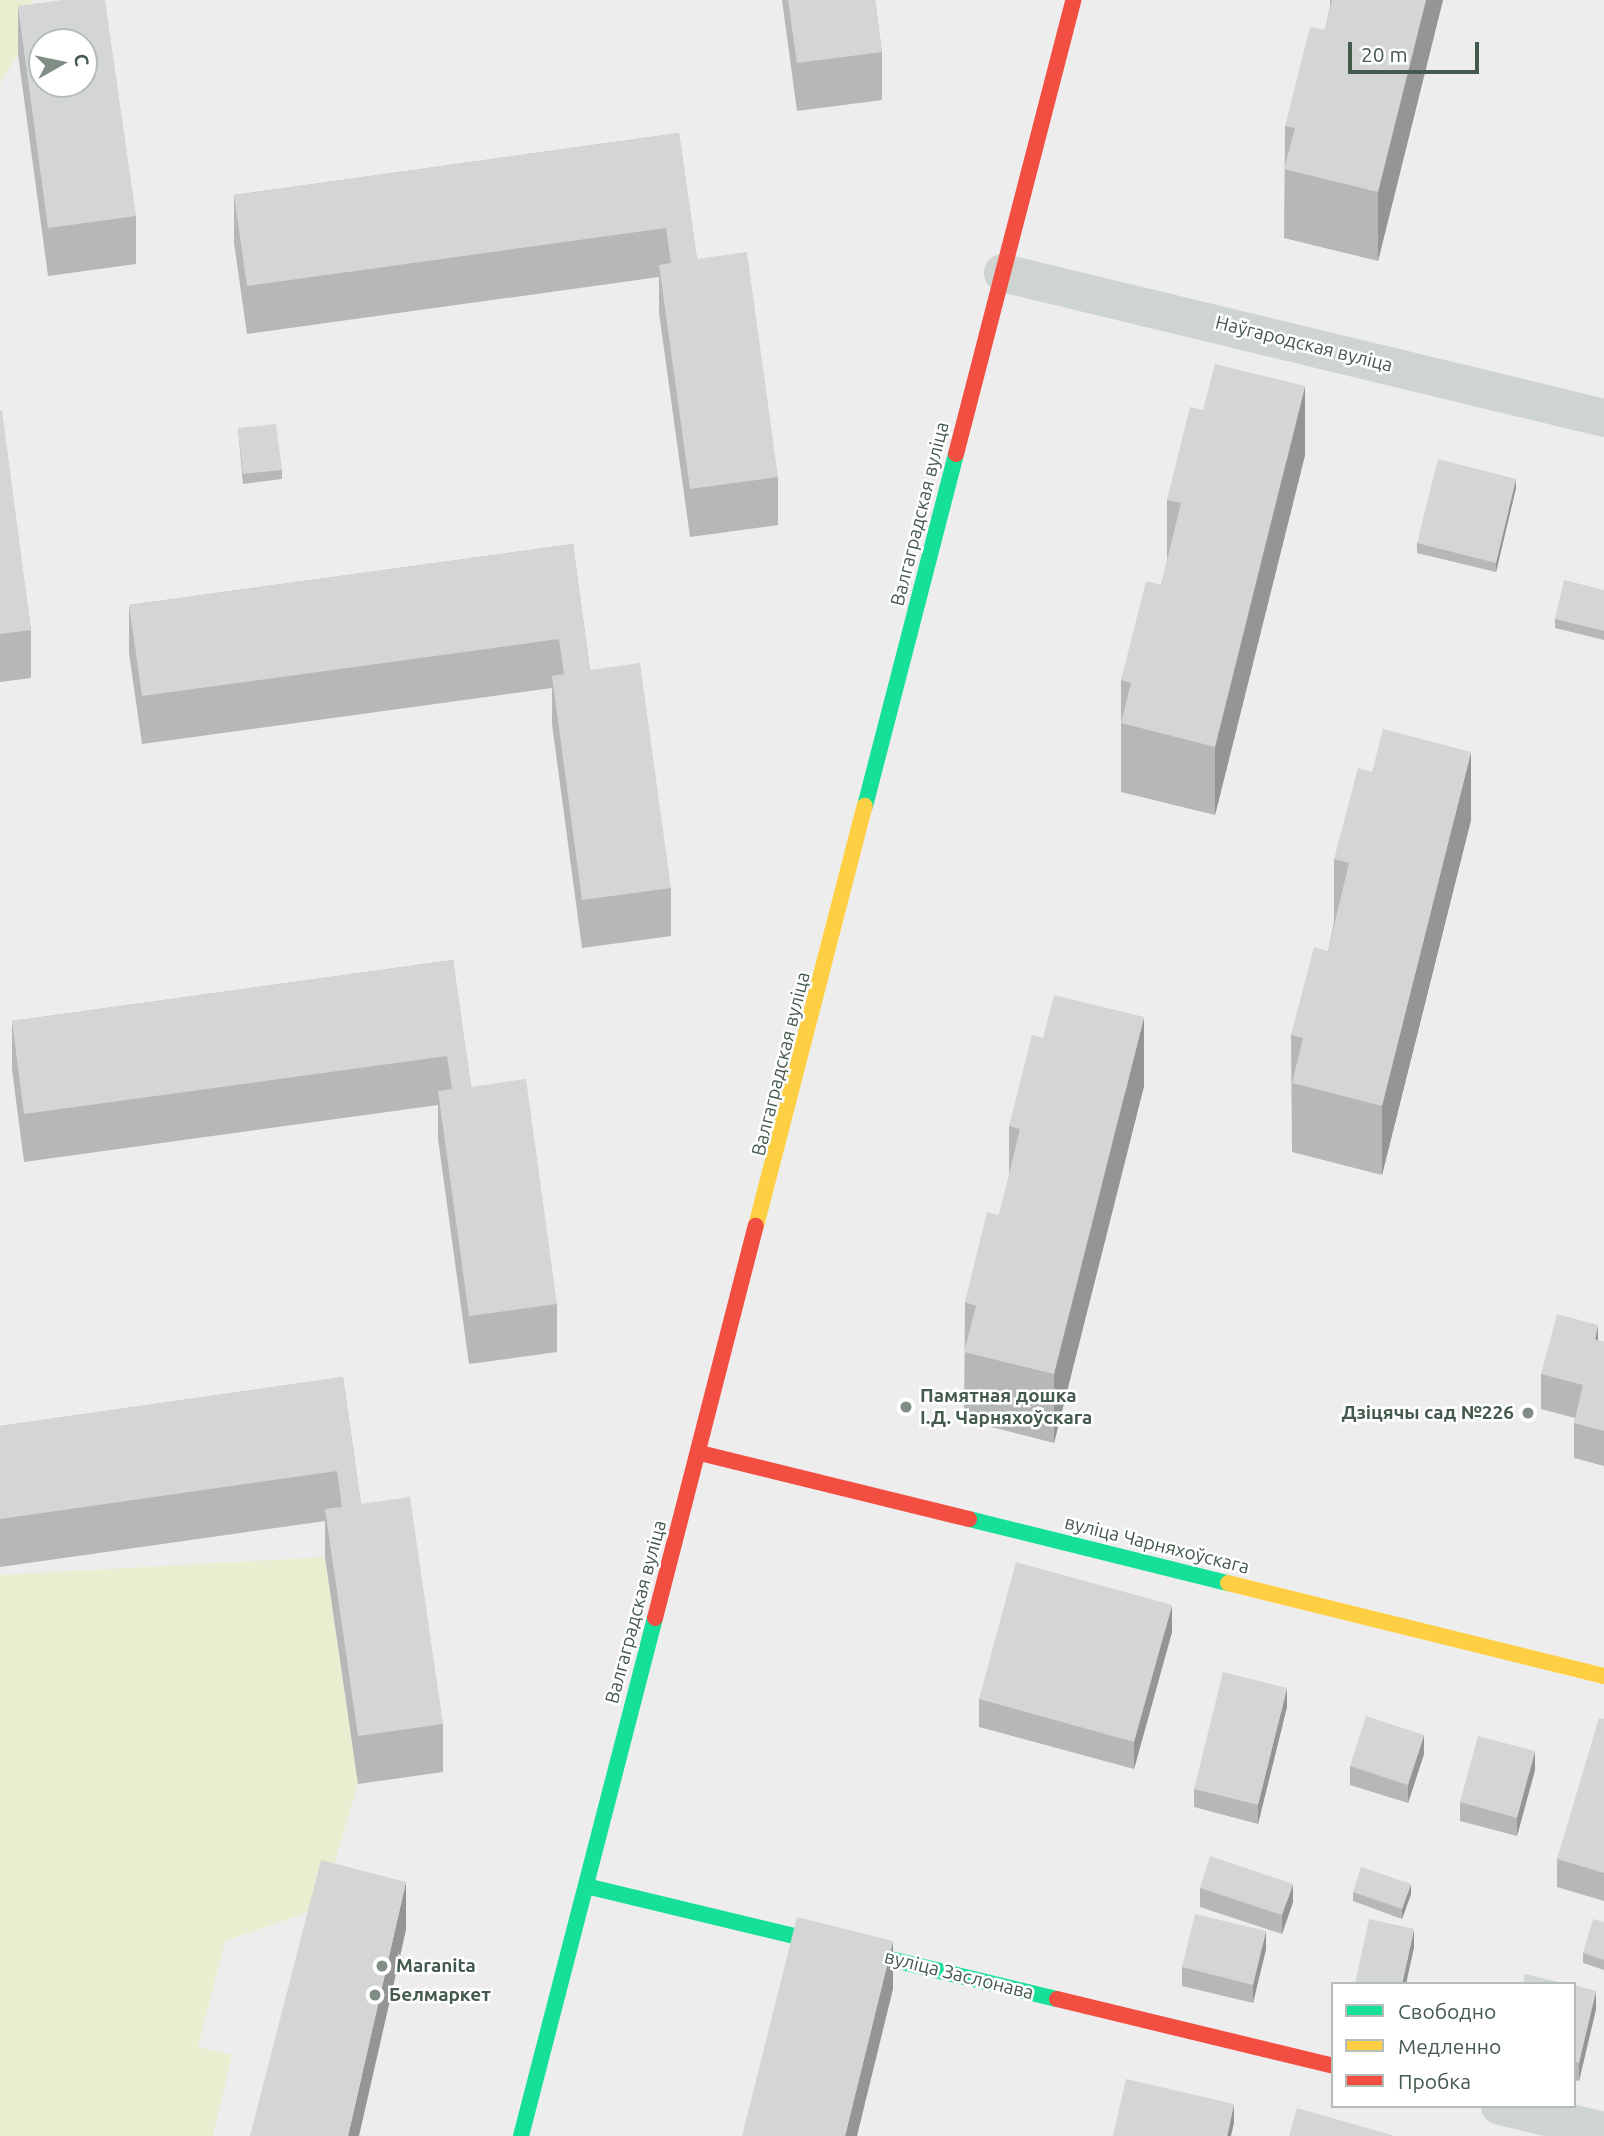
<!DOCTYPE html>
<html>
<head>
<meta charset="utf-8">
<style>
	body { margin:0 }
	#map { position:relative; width:1604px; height:2136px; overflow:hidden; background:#eeedee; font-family:Ubuntu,sans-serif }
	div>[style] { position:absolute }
	.green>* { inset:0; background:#e7efd0 }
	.street>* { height:38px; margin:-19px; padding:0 19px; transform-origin:19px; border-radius:19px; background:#ced4cf }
	.fast>* { height:16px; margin:-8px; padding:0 8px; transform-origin:8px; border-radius:8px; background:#16e098 }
	.slow>* { height:16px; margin:-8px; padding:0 8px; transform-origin:8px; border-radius:8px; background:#ffcf43 }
	.jam>* { height:16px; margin:-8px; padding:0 8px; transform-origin:8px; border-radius:8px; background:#f24e42 }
	.wall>* { inset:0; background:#b5b8b7 }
	.shaded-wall>* { inset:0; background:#949695 }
	.building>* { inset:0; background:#d3d6d5 }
	.dots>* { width:19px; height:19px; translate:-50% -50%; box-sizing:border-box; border:4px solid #fff; border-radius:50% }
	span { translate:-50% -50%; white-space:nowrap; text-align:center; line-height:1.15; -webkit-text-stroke:5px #fff; paint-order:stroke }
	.street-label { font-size:19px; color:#445a4c }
	.poi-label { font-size:19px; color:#445a4c; font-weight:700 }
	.left { translate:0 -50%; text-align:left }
	.right { translate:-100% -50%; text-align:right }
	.legend { position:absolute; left:1331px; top:1982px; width:245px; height:126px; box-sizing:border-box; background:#fff; border:2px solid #b4bdb7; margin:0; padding:9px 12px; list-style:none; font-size:21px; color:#445a4c }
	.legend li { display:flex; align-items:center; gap:14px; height:35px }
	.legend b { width:35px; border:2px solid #b4bdb7 }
	.north { position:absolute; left:28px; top:28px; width:70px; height:70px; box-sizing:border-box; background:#fff; border:2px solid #b4bdb7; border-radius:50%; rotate:81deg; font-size:19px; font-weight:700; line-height:28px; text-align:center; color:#445a4c }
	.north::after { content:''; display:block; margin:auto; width:24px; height:32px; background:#808d85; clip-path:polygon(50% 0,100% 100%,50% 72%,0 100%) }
	.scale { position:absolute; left:1348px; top:42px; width:131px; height:32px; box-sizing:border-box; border:4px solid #445a4c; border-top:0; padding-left:9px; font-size:21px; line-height:24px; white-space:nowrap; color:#445a4c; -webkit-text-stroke:5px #fff; paint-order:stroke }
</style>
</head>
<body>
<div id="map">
	<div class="green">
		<div style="clip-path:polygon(0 0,32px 0,18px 54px,0 84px)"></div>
		<div style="clip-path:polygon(325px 1557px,358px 1784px,321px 1908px,225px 1941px,198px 2047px,232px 2055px,213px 2136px,0 2136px,0 1575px)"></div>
	</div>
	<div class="street">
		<div style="left:1003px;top:273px;width:618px;rotate:13.56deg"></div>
		<div style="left:1500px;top:2106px;width:107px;rotate:13.5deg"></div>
	</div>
	<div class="fast">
		<div style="left:865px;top:806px;width:364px;rotate:-75.5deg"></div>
		<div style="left:969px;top:1519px;width:267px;rotate:13.9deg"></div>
		<div style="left:586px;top:1886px;width:484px;rotate:13.5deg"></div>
		<div style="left:521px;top:2136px;width:535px;rotate:-75.5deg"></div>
	</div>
	<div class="slow">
		<div style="left:756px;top:1226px;width:434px;rotate:-75.5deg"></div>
		<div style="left:1228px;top:1583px;width:387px;rotate:13.9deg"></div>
	</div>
	<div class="jam">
		<div style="left:956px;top:454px;width:469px;rotate:-75.5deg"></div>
		<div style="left:700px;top:1453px;width:277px;rotate:13.8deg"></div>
		<div style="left:655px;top:1618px;width:405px;rotate:-75.6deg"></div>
		<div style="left:1057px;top:1999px;width:284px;rotate:13.6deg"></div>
	</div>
	<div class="wall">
		<div style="clip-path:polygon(782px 0,875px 0,882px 52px,882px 100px,797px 111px)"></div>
		<div style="clip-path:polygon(1330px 0,1443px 0,1378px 261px,1284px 238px,1285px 126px,1325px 30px,1330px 7px)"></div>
		<div style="clip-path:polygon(18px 6px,136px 216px,136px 264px,48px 276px,18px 54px)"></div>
		<div style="clip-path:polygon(679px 133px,697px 259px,778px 477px,778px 525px,690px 537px,659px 313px,659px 277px,247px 334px,234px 243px,234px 195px)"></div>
		<div style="clip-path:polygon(0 410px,31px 630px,31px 678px,0 682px)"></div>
		<div style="clip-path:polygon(238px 428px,282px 470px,282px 479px,243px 484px)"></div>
		<div style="clip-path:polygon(1305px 455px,1215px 815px,1121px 792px,1121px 680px,1161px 585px,1167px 562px,1167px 500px)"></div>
		<div style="clip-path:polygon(1516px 488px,1496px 572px,1417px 553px,1417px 543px)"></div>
		<div style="clip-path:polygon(573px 544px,590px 670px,671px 888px,671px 936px,582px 948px,552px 724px,552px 688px,142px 744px,129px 653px,129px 605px)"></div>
		<div style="clip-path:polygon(1604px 590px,1604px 640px,1555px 628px,1555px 619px)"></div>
		<div style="clip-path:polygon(1471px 820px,1382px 1175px,1292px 1152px,1291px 1035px,1328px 951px,1334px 922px,1334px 859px)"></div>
		<div style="clip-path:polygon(453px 960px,471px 1087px,557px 1304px,557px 1352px,469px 1364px,438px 1139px,438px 1105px,24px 1162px,12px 1069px,12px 1021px)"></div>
		<div style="clip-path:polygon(1144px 1086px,1054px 1443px,964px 1420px,965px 1302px,999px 1215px,1009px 1176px,1009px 1126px)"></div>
		<div style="clip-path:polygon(1598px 1340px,1604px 1342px,1604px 1466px,1574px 1458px,1574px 1423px,1575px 1418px,1541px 1409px,1541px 1374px)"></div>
		<div style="clip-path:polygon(343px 1377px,361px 1504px,443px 1724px,443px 1772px,358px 1784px,325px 1557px,325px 1521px,0 1567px,0 1426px)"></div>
		<div style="clip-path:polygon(1172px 1632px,1134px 1769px,979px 1727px,979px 1699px)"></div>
		<div style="clip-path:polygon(1287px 1707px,1258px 1824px,1194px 1807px,1194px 1789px)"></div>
		<div style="clip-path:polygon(1604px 1719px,1604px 1901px,1557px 1887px,1557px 1859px)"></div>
		<div style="clip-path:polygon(1424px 1754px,1408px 1803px,1350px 1785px,1350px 1766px)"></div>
		<div style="clip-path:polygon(1535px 1770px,1517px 1836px,1460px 1821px,1460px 1802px)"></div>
		<div style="clip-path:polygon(1200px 1888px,1293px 1902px,1282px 1934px,1200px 1907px)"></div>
		<div style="clip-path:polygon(1353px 1892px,1411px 1894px,1402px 1919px,1353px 1901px)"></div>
		<div style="clip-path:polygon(1604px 1922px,1604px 1970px,1583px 1963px,1583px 1953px)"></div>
		<div style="clip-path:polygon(1266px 1949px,1253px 2003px,1182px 1986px,1182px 1967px)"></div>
		<div style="clip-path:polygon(1574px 1985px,1596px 2009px,1579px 2081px,1574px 2080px)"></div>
	</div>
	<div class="shaded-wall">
		<div style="clip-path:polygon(1426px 0,1443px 0,1378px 261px,1378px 192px)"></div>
		<div style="clip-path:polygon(1305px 386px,1305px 455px,1215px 815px,1215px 747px)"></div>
		<div style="clip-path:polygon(1516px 479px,1516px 488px,1496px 572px,1496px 563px)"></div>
		<div style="clip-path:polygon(1471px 752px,1471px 820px,1382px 1175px,1382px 1106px)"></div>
		<div style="clip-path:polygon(1144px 1017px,1144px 1086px,1054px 1443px,1054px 1374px)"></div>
		<div style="clip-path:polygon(1598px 1325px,1598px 1360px,1595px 1339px)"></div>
		<div style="clip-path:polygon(1172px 1605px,1172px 1632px,1134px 1769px,1134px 1742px)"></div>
		<div style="clip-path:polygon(1287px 1688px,1287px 1707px,1258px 1824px,1258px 1805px)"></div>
		<div style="clip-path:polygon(1424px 1735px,1424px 1754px,1408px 1803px,1408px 1785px)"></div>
		<div style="clip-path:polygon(1535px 1751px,1535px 1770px,1517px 1836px,1517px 1818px)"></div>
		<div style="clip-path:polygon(406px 1882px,406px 1930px,359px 2136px,348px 2136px)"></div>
		<div style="clip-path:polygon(1293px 1884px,1293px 1902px,1282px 1934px,1282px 1915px)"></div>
		<div style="clip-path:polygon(1411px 1884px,1411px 1894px,1402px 1919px,1402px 1909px)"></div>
		<div style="clip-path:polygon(1414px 1929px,1414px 1948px,1406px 1984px,1402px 1984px)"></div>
		<div style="clip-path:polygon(1266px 1931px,1266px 1949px,1253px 2003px,1253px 1985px)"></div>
		<div style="clip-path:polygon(893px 1941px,893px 1989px,857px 2136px,845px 2136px)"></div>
		<div style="clip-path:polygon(1596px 1991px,1596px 2009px,1579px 2081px,1579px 2063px)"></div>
		<div style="clip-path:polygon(1234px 2104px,1234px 2123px,1231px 2136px,1227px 2136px)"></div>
	</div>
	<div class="building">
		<div style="clip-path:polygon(evenodd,62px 0,105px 0,136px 216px,48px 228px,18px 6px,62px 0,42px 42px,84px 42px,84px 84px,42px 84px,42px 42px)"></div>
		<div style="clip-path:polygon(788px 0,875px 0,882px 52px,797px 63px)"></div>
		<div style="clip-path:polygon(1332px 0,1426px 0,1378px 192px,1284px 169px,1295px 128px,1285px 126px,1310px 27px,1325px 30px)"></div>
		<div style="clip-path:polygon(679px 133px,697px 259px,747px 252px,778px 477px,690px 489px,659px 265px,671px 263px,666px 228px,247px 286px,234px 195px)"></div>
		<div style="clip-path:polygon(1215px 364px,1305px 386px,1215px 747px,1121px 723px,1131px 683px,1121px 680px,1146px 581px,1161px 585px,1181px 503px,1167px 500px,1190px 407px,1203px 410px)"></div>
		<div style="clip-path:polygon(0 410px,2px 410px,31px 630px,0 634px)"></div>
		<div style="clip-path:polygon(276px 424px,282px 470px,243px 474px,238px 428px)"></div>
		<div style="clip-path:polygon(1438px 459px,1516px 479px,1496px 563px,1417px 543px)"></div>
		<div style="clip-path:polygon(573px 544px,590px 670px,640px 663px,671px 888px,582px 900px,552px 676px,564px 674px,559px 639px,142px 696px,129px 605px)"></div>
		<div style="clip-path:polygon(1564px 580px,1604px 590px,1604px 631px,1555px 619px)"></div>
		<div style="clip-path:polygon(1383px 729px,1471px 752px,1382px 1106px,1292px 1083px,1303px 1038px,1291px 1035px,1314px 947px,1328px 951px,1349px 863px,1334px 859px,1358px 768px,1372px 772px)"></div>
		<div style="clip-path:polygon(453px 960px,471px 1087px,526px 1079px,557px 1304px,469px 1316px,438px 1091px,452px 1089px,447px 1056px,24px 1114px,12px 1021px)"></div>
		<div style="clip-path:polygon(1054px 995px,1144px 1017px,1054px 1374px,964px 1352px,976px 1306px,965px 1302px,987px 1212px,999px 1215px,1020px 1129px,1009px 1126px,1032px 1035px,1043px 1038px)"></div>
		<div style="clip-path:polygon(1557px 1314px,1598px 1325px,1595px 1339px,1604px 1342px,1604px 1431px,1574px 1423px,1583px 1385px,1541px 1374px)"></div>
		<div style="clip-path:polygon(343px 1377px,361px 1504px,410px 1497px,443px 1724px,358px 1736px,325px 1509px,342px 1507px,337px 1471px,0 1519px,0 1426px)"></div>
		<div style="clip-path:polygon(1016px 1562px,1172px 1605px,1134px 1742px,979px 1699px)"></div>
		<div style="clip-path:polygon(1223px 1672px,1287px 1688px,1258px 1805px,1194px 1789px)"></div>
		<div style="clip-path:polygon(1366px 1716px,1424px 1735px,1408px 1785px,1350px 1766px)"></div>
		<div style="clip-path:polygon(1599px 1718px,1604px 1719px,1604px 1873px,1557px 1859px)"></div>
		<div style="clip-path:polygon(1478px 1736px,1535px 1751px,1517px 1818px,1460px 1802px)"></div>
		<div style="clip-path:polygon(1210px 1856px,1293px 1884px,1282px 1915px,1200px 1888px)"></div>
		<div style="clip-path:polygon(321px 1860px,406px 1882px,348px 2136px,250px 2136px)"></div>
		<div style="clip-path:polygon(1361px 1867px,1411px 1884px,1402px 1909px,1353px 1892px)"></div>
		<div style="clip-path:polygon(1195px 1914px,1266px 1931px,1253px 1985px,1182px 1967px)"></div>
		<div style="clip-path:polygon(797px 1917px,893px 1941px,845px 2136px,742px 2136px)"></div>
		<div style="clip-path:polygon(1369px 1919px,1414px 1929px,1402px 1984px,1355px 1984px)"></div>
		<div style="clip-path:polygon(1593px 1919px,1604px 1922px,1604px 1960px,1583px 1953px)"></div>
		<div style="clip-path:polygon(1525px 1974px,1567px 1984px,1523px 1984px)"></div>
		<div style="clip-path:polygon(1574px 1985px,1596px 1991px,1579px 2063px,1574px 2061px)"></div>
		<div style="clip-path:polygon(1126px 2079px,1234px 2104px,1227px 2136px,1113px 2136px)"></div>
		<div style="clip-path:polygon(1297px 2108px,1395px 2136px,1289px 2136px)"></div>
	</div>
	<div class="dots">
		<div style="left:906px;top:1407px;background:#808d85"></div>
		<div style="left:1528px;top:1413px;background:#808d85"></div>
		<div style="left:382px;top:1966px;background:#808d85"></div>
		<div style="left:375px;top:1995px;background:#808d85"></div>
	</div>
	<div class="street-label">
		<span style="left:1304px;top:344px;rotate:14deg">Наўгародская вуліца</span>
		<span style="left:920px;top:514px;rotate:-76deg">Валгаградская вуліца</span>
		<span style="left:781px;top:1064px;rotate:-76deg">Валгаградская вуліца</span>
		<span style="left:1157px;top:1545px;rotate:14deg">вуліца Чарняхоўскага</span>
		<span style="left:636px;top:1612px;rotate:-75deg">Валгаградская вуліца</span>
		<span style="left:959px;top:1975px;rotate:14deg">вуліца Заслонава</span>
	</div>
	<div class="poi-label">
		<span class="left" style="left:920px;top:1407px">Памятная дошка<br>І.Д. Чарняхоўскага</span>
		<span class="right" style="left:1514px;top:1413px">Дзіцячы сад №226</span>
		<span class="left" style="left:396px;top:1966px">Maranita</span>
		<span class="left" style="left:389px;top:1995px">Белмаркет</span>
	</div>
	<ul class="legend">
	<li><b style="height:9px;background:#16e098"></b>Свободно</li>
	<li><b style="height:9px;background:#ffcf43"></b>Медленно</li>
	<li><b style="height:9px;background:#f24e42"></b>Пробка</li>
	</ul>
	<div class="north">С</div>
	<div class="scale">20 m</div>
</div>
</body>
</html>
